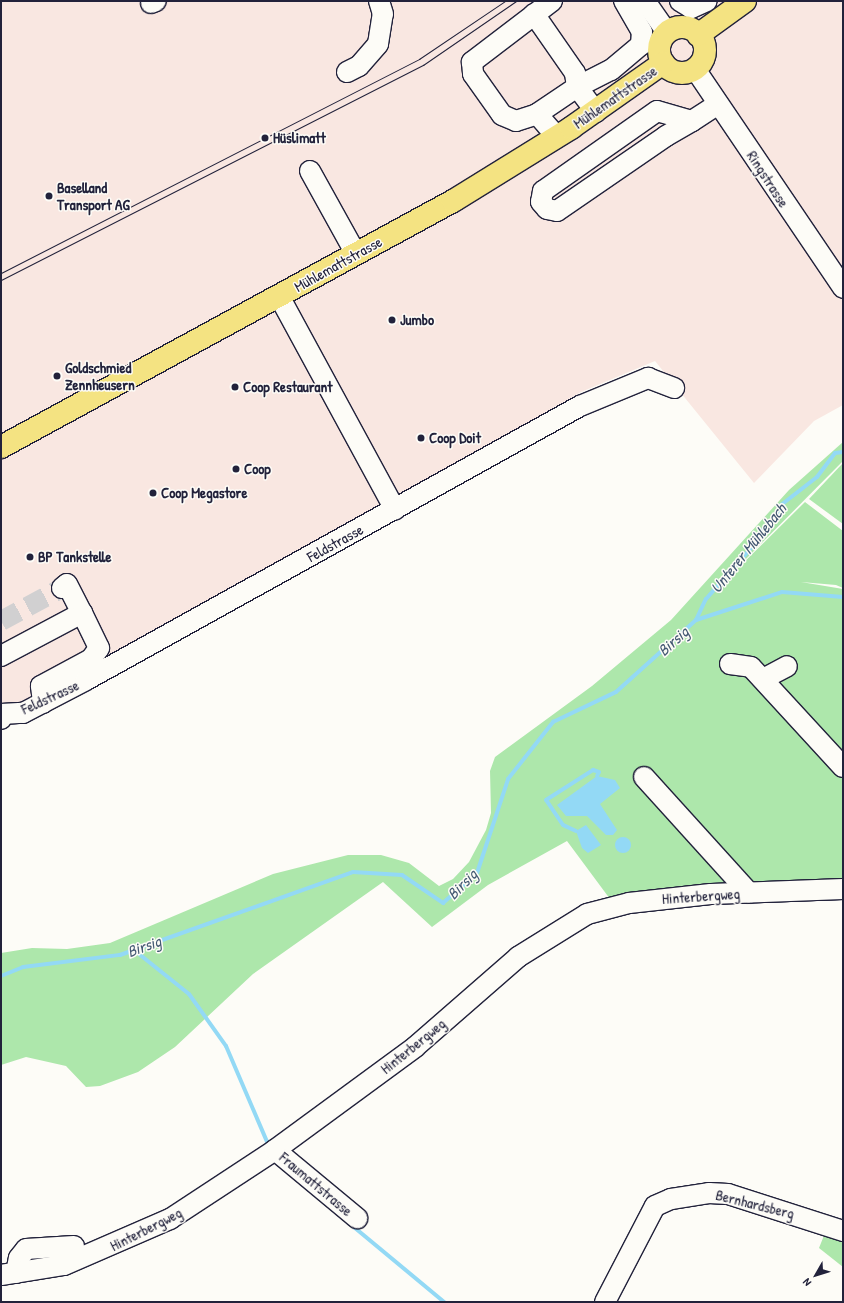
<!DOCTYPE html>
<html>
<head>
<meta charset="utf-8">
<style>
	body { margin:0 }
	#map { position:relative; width:844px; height:1303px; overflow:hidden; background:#fdfcf7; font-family:"Patrick Hand",sans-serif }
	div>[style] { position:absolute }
	.built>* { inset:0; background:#f9e7e1 }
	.green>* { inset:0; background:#ade7ab }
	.water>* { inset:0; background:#93d9f5 }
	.round { border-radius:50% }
	.stream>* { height:4px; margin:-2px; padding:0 2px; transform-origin:2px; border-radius:2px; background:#93d9f5 }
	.minor-tunnel>* { height:20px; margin-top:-10px; transform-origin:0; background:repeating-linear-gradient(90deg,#d1d0d1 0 20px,transparent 0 30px) }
	.roads { filter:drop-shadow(1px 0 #22223b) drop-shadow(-1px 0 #22223b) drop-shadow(0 1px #22223b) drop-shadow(0 -1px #22223b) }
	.minor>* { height:20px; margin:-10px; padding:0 10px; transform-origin:10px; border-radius:10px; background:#fdfcf7 }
	.major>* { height:22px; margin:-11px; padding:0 11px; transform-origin:11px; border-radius:11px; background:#f4e382 }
	.major>.ring { margin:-11px; padding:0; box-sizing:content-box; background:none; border:22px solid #f4e382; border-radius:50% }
	.tram>* { height:1px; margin:-0.5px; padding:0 0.5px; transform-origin:0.5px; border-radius:0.5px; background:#22223b }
	.dots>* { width:11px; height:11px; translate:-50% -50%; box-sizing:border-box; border:2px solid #fdfcf7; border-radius:50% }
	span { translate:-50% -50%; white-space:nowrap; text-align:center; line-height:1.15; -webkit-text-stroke:3px #fdfcf7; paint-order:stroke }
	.street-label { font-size:15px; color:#22223b }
	.poi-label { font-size:15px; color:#22223b; font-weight:700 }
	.left { translate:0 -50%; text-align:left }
	.water-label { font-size:16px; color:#445973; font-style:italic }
	.frame { position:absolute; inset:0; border:2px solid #22223b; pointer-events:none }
	.north { position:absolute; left:796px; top:1255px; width:40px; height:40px; -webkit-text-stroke:3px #fdfcf7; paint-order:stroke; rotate:231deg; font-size:11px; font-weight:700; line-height:16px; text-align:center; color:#22223b }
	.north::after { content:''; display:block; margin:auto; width:14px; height:18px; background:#22223b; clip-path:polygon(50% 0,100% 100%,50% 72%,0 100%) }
</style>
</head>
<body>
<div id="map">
	<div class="built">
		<div style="clip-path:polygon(1px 1px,843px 1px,843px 405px,814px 421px,754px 483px,655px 361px,581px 392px,1px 723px)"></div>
	</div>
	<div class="green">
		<div style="clip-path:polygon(843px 442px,843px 461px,734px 571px,728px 585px,734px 572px,805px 502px,843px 531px,843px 588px,836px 585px,801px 582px,843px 589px,843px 884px,610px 899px,567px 841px,488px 885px,432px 927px,383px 882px,253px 974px,175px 1047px,138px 1072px,100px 1086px,86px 1087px,66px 1066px,26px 1057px,1px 1065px,1px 953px,32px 948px,67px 949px,110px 943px,273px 874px,348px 855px,381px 855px,409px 863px,439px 886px,453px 879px,469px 862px,486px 830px,491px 813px,490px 771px,495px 757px,592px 686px,671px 620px,789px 490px)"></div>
		<div style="clip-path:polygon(843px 463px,843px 524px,809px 499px)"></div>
		<div style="clip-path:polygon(843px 1222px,843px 1267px,819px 1248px,825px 1233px)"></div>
	</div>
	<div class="water">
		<div style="clip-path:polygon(597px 776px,615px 780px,620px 788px,600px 804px,617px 830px,613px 835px,606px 835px,587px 816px,566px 816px,557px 805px)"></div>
		<div style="clip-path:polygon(586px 825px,601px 845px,588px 853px,582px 848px,576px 831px)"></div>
		<div class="round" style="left:615px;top:837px;width:16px;height:16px"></div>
	</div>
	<div class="stream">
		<div style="left:696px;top:620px;width:23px;rotate:-65deg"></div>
		<div style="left:706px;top:599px;width:69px;rotate:-48.5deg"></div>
		<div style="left:752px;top:547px;width:18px;rotate:-61deg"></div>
		<div style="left:761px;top:531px;width:14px;rotate:-36deg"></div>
		<div style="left:772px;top:523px;width:20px;rotate:-63deg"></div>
		<div style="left:781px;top:505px;width:46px;rotate:-37.9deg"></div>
		<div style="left:817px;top:477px;width:30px;rotate:-53deg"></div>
		<div style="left:835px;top:453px;width:8px;rotate:-7deg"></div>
		<div style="left:576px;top:831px;width:14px;rotate:-155deg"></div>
		<div style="left:563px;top:825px;width:30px;rotate:-124deg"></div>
		<div style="left:546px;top:800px;width:56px;rotate:-32.6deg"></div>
		<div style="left:593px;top:770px;width:6px;rotate:18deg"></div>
		<div style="left:599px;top:772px;width:4px;rotate:117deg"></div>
		<div style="left:134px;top:950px;width:70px;rotate:38.7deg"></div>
		<div style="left:189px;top:994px;width:64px;rotate:54.6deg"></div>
		<div style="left:226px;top:1046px;width:107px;rotate:66.8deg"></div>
		<div style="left:1px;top:976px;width:24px;rotate:-22deg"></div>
		<div style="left:23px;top:967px;width:98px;rotate:-7.1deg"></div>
		<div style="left:120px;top:955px;width:247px;rotate:-19.6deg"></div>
		<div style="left:353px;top:872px;width:49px;rotate:3.5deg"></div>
		<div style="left:402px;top:875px;width:50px;rotate:34.3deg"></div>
		<div style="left:443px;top:903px;width:45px;rotate:-41.4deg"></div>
		<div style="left:477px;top:873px;width:99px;rotate:-71.7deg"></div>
		<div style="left:508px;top:779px;width:73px;rotate:-51.7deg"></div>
		<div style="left:553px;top:722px;width:70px;rotate:-25.5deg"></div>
		<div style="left:616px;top:692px;width:108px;rotate:-42deg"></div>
		<div style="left:696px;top:620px;width:90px;rotate:-18deg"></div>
		<div style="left:782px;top:592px;width:61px;rotate:4.7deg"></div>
		<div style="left:349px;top:1223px;width:124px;rotate:39.7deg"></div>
	</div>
	<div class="minor-tunnel">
		<div style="left:1px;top:621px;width:69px;rotate:-28.4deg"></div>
	</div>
	<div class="roads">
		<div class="minor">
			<div style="left:552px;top:1px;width:101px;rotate:142.7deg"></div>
			<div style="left:472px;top:62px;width:12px;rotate:85deg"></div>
			<div style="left:473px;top:74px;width:50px;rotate:54.7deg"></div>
			<div style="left:502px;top:115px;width:15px;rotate:23deg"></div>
			<div style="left:516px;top:121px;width:22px;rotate:-18deg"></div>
			<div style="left:537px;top:114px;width:30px;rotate:49deg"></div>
			<div style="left:645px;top:1px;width:39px;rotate:55deg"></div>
			<div style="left:680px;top:1px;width:13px;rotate:32deg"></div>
			<div style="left:691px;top:8px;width:17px;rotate:-24deg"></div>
			<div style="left:151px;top:3px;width:5px;rotate:-22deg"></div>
			<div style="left:534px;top:14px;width:72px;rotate:55.2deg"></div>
			<div style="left:575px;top:73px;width:14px;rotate:82deg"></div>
			<div style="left:577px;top:87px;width:48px;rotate:146deg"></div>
			<div style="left:695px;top:69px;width:264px;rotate:55.9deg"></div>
			<div style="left:347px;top:72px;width:13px;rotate:-27deg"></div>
			<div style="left:359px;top:66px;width:29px;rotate:-49deg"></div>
			<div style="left:378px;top:44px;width:30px;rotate:-81deg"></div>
			<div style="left:383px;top:14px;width:14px;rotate:-107deg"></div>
			<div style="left:596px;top:112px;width:31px;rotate:-127deg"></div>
			<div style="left:577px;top:87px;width:38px;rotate:-27deg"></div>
			<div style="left:611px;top:70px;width:39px;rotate:-40deg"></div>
			<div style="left:641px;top:45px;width:13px;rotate:-86deg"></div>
			<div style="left:642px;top:32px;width:36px;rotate:-120deg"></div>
			<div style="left:692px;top:121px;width:36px;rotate:-164deg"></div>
			<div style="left:657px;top:111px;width:139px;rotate:144.9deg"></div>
			<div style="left:543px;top:191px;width:11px;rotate:100deg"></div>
			<div style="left:541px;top:202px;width:9px;rotate:49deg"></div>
			<div style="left:547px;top:209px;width:10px;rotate:11deg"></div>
			<div style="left:557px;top:211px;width:132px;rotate:-34.5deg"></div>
			<div style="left:666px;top:136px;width:30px;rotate:-30deg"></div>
			<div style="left:692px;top:121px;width:31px;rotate:-33deg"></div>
			<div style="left:310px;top:171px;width:95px;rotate:61deg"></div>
			<div style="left:279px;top:296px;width:243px;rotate:61.5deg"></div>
			<div style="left:62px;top:588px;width:6px;rotate:-39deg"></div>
			<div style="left:67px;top:584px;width:33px;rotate:63deg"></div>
			<div style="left:1px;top:656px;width:92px;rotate:-28deg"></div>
			<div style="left:82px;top:613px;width:39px;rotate:64deg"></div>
			<div style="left:99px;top:648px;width:14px;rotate:126deg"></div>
			<div style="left:91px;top:659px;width:57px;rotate:151.6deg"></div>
			<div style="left:41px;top:686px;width:17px;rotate:83deg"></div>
			<div style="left:730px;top:664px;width:21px;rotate:8deg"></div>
			<div style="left:751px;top:667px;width:136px;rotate:47.4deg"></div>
			<div style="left:763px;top:679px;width:27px;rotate:-28deg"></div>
			<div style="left:1px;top:719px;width:5px;rotate:-90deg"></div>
			<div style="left:1px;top:714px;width:22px;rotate:-3deg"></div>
			<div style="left:23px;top:713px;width:71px;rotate:-27.6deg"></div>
			<div style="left:86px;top:680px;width:565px;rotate:-29.02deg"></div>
			<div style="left:580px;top:406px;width:74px;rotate:-22.4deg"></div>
			<div style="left:648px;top:378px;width:28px;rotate:21deg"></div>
			<div style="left:644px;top:777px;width:156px;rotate:47.8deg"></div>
			<div style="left:275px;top:1150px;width:107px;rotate:39.7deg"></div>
			<div style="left:16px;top:1273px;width:15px;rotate:-79deg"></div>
			<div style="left:19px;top:1258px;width:11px;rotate:-52deg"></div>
			<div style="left:26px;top:1249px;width:48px;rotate:-3.6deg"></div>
			<div style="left:1px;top:1275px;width:64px;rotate:-9deg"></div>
			<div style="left:64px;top:1265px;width:116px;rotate:-23.5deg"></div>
			<div style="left:170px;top:1219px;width:126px;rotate:-33.3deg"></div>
			<div style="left:275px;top:1150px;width:174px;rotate:-36.3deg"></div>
			<div style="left:415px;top:1047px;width:137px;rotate:-41.1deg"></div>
			<div style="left:518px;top:957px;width:81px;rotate:-31.9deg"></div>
			<div style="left:587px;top:914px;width:43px;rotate:-14.7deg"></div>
			<div style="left:629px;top:903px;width:82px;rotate:-6.3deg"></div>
			<div style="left:711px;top:894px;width:132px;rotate:-2.2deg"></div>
			<div style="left:605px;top:1302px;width:108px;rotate:-62.5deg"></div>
			<div style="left:655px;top:1206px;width:17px;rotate:-24deg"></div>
			<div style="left:671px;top:1199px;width:38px;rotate:-9deg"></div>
			<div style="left:709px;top:1193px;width:19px;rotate:3deg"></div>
			<div style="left:728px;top:1194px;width:121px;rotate:17.8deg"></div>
		</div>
		<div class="major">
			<div class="ring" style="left:659px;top:27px;width:24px;height:24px"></div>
			<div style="left:698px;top:35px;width:58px;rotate:-35.9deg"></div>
			<div style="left:1px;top:447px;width:515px;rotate:-28.56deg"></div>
			<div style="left:453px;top:201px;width:139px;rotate:-31.7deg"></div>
			<div style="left:571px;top:128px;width:113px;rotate:-35.2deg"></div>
		</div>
	</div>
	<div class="tram">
		<div style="left:1px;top:273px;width:470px;rotate:-27.1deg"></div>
		<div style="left:419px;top:59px;width:104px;rotate:-34deg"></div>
		<div style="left:1px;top:280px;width:474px;rotate:-27deg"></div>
		<div style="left:423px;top:65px;width:113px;rotate:-34.5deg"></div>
	</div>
	<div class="dots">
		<div style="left:265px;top:138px;background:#22223b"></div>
		<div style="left:49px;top:196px;background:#22223b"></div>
		<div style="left:392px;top:320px;background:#22223b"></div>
		<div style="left:57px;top:376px;background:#22223b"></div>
		<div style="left:235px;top:387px;background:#22223b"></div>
		<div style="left:421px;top:438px;background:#22223b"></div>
		<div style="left:236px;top:469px;background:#22223b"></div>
		<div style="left:153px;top:493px;background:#22223b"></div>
		<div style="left:30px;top:557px;background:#22223b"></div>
	</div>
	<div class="street-label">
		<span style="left:615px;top:97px;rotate:-35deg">Mühlemattstrasse</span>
		<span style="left:768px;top:179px;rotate:57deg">Ringstrasse</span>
		<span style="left:338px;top:264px;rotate:-29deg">Mühlemattstrasse</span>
		<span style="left:335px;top:543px;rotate:-29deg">Feldstrasse</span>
		<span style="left:50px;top:697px;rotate:-25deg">Feldstrasse</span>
		<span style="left:701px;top:896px;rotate:-4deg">Hinterbergweg</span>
		<span style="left:413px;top:1046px;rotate:-39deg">Hinterbergweg</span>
		<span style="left:316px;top:1184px;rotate:40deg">Fraumattstrasse</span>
		<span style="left:755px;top:1204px;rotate:14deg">Bernhardsberg</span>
		<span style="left:146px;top:1229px;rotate:-27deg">Hinterbergweg</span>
	</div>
	<div class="poi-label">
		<span class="left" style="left:273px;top:138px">Hüslimatt</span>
		<span class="left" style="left:57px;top:196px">Baselland<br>Transport AG</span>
		<span class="left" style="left:400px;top:320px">Jumbo</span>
		<span class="left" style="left:65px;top:376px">Goldschmied<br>Zennheusern</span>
		<span class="left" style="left:243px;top:387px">Coop Restaurant</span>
		<span class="left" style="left:429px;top:438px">Coop Doit</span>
		<span class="left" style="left:244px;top:469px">Coop</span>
		<span class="left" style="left:161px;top:493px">Coop Megastore</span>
		<span class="left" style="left:38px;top:557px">BP Tankstelle</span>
	</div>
	<div class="water-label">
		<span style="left:748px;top:548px;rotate:-51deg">Unterer Mühlebach</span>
		<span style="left:673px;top:641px;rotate:-42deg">Birsig</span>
		<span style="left:462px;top:884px;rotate:-45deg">Birsig</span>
		<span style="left:144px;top:946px;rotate:-20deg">Birsig</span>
	</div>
	<div class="frame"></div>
	<div class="north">N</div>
</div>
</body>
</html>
